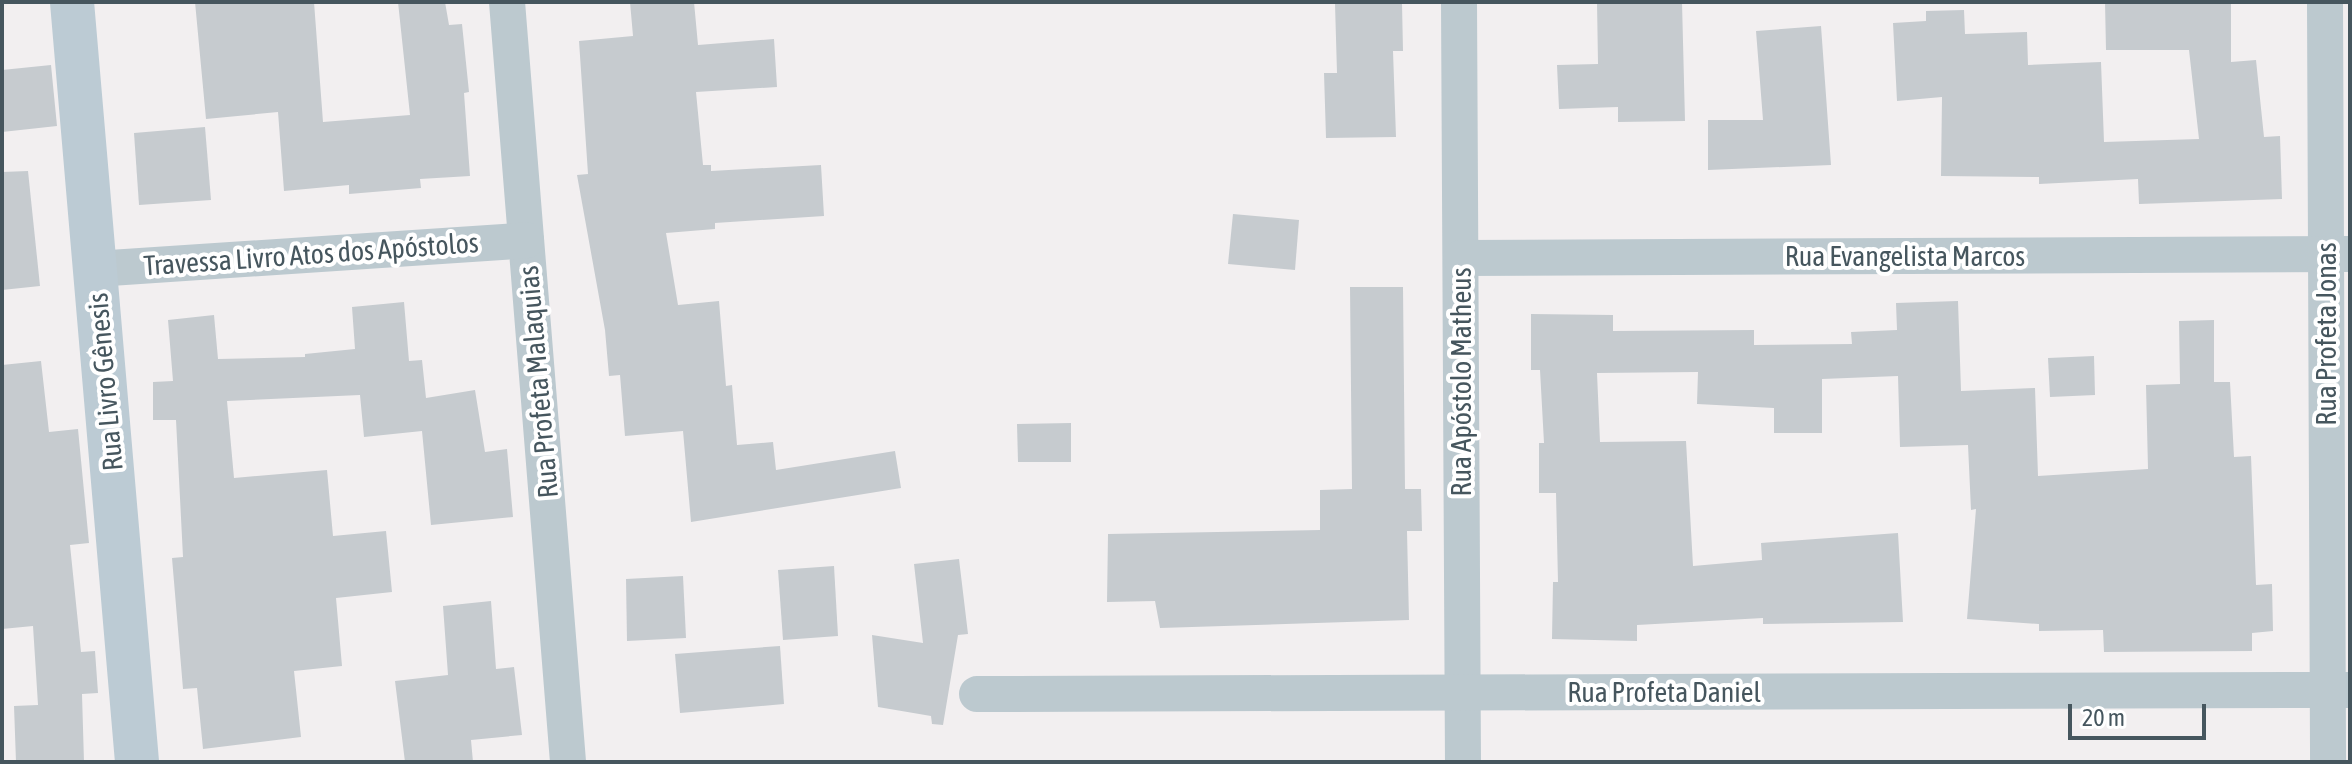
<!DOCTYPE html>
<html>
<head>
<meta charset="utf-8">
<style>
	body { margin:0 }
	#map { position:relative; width:2352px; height:764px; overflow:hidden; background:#f2eff0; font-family:"Asap Condensed",sans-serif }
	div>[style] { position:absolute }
	.building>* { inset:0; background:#c6cbcf }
	.street>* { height:36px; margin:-18px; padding:0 18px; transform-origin:18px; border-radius:18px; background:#bcc9cf }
	.secondary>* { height:44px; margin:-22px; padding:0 22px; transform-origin:22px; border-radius:22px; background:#bccbd4 }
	span { translate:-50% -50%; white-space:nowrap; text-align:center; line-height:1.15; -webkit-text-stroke:8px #fff; paint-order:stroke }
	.street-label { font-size:28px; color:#46565e }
	.frame { position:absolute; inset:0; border:4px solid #46565e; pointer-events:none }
	.scale { position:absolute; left:2068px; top:704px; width:138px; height:36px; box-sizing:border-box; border:4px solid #46565e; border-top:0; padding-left:10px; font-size:24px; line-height:28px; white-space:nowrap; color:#46565e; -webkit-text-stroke:6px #fff; paint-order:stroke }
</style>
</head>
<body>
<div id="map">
	<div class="building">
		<div style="clip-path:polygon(195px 2px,314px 2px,323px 122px,410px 115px,398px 2px,445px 2px,449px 25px,462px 24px,469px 92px,464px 93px,470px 176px,420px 179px,421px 188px,349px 194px,349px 185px,284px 191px,278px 112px,206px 119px)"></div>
		<div style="clip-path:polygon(630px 2px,694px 2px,698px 45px,774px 39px,777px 87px,696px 92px,703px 165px,711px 165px,711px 171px,821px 165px,824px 216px,715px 223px,715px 229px,666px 233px,678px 305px,719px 301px,726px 386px,732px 385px,737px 445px,773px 442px,776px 470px,895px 451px,901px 488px,691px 522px,683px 431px,625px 436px,620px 375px,609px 376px,605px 330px,577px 175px,588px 174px,579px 41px,633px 36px)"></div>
		<div style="clip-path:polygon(1597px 2px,1682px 2px,1685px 121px,1618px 122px,1618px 107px,1559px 109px,1557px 65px,1598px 64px)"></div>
		<div style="clip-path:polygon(2105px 2px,2231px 2px,2231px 62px,2256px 60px,2264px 137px,2280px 136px,2282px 199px,2139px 204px,2138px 179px,2039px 184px,2039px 177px,1941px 176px,1942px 97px,1897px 101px,1893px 23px,1926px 21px,1926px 11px,1964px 10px,1965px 34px,2027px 32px,2028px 65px,2101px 62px,2104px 142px,2199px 139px,2189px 50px,2106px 50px)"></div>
		<div style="clip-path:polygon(1402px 3px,1403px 51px,1393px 51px,1396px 137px,1326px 138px,1324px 73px,1337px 73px,1335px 4px)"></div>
		<div style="clip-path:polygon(1821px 26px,1831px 165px,1708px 170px,1708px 120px,1763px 120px,1756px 31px)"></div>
		<div style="clip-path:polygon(51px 65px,57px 126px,2px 132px,2px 70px)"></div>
		<div style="clip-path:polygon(205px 127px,211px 200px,139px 205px,134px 133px)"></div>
		<div style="clip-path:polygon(28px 171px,40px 286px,2px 290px,2px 172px)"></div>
		<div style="clip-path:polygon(1233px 214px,1299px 220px,1295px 270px,1228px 264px)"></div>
		<div style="clip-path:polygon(1350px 287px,1403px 287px,1405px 489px,1421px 489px,1422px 531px,1407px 531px,1409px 620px,1160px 628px,1155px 601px,1107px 602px,1108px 534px,1320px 530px,1320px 490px,1352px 489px)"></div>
		<div style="clip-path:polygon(1958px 301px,1961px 391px,2035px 388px,2038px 476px,2148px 469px,2146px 385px,2180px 384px,2179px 321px,2214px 320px,2214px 382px,2230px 382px,2234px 457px,2251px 456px,2256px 585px,2272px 584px,2273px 631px,2252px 633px,2252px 651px,2104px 652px,2103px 630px,2039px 631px,2039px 624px,1967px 619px,1976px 509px,1971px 510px,1968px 445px,1900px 447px,1898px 376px,1822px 379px,1822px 433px,1774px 433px,1774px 408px,1697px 404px,1698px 372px,1597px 373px,1600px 442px,1686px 441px,1693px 566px,1762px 560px,1761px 543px,1898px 533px,1903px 622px,1763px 624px,1763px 618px,1637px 625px,1637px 641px,1552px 639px,1553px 582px,1558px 582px,1556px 493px,1539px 493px,1539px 443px,1544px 443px,1540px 370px,1531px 370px,1531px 314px,1613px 315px,1613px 331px,1754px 330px,1754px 345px,1852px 344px,1851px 332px,1897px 330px,1896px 303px)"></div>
		<div style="clip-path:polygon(404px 302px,409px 361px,422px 360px,426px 398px,475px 390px,485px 452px,507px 449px,513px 517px,431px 525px,422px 431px,364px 437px,360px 395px,227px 401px,234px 478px,327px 470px,333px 536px,386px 531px,392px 592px,336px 598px,342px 666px,294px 671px,301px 737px,203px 749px,197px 688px,183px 689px,172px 558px,183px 557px,176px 420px,153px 420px,153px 382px,173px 381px,168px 320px,214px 315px,218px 359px,305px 357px,305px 354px,355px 349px,352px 307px)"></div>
		<div style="clip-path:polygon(2094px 356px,2095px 395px,2050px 397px,2048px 358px)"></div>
		<div style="clip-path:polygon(41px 361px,49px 432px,78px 429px,89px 543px,70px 545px,81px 652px,95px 651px,98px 693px,82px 694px,84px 762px,16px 762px,14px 706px,38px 705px,33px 626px,2px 629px,2px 365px)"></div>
		<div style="clip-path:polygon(1071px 423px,1071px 462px,1018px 462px,1017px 424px)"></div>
		<div style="clip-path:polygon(959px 559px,968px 634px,958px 635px,943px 725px,932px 724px,931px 716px,878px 707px,872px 635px,923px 643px,914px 564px)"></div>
		<div style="clip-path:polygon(834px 566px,838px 636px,783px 640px,778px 570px)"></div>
		<div style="clip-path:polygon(683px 576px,686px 638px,627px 641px,626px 579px)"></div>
		<div style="clip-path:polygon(491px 601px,496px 669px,514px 667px,522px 735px,471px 740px,473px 762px,405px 762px,395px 681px,448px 675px,443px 606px)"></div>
		<div style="clip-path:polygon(780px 646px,784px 704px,680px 713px,675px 654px)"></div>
	</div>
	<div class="street">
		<div style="left:507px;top:2px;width:762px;rotate:85.41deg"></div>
		<div style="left:1459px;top:2px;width:760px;rotate:89.7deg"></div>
		<div style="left:2325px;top:2px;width:760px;rotate:89.77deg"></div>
		<div style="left:1461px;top:258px;width:889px;rotate:-0.26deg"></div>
		<div style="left:95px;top:269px;width:432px;rotate:-3.8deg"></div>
		<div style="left:977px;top:694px;width:1373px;rotate:-0.17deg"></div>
	</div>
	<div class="secondary">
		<div style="left:72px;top:2px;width:763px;rotate:85.11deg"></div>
	</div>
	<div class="street-label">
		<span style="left:311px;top:254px;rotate:-4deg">Travessa Livro Atos dos Apóstolos</span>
		<span style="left:1905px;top:256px">Rua Evangelista Marcos</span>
		<span style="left:2326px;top:334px;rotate:-90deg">Rua Profeta Jonas</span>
		<span style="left:105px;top:382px;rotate:-95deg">Rua Livro Gênesis</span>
		<span style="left:538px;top:382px;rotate:-95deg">Rua Profeta Malaquias</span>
		<span style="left:1461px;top:382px;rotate:-90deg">Rua Apóstolo Matheus</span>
		<span style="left:1664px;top:692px">Rua Profeta Daniel</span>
	</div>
	<div class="frame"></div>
	<div class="scale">20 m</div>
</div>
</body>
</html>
